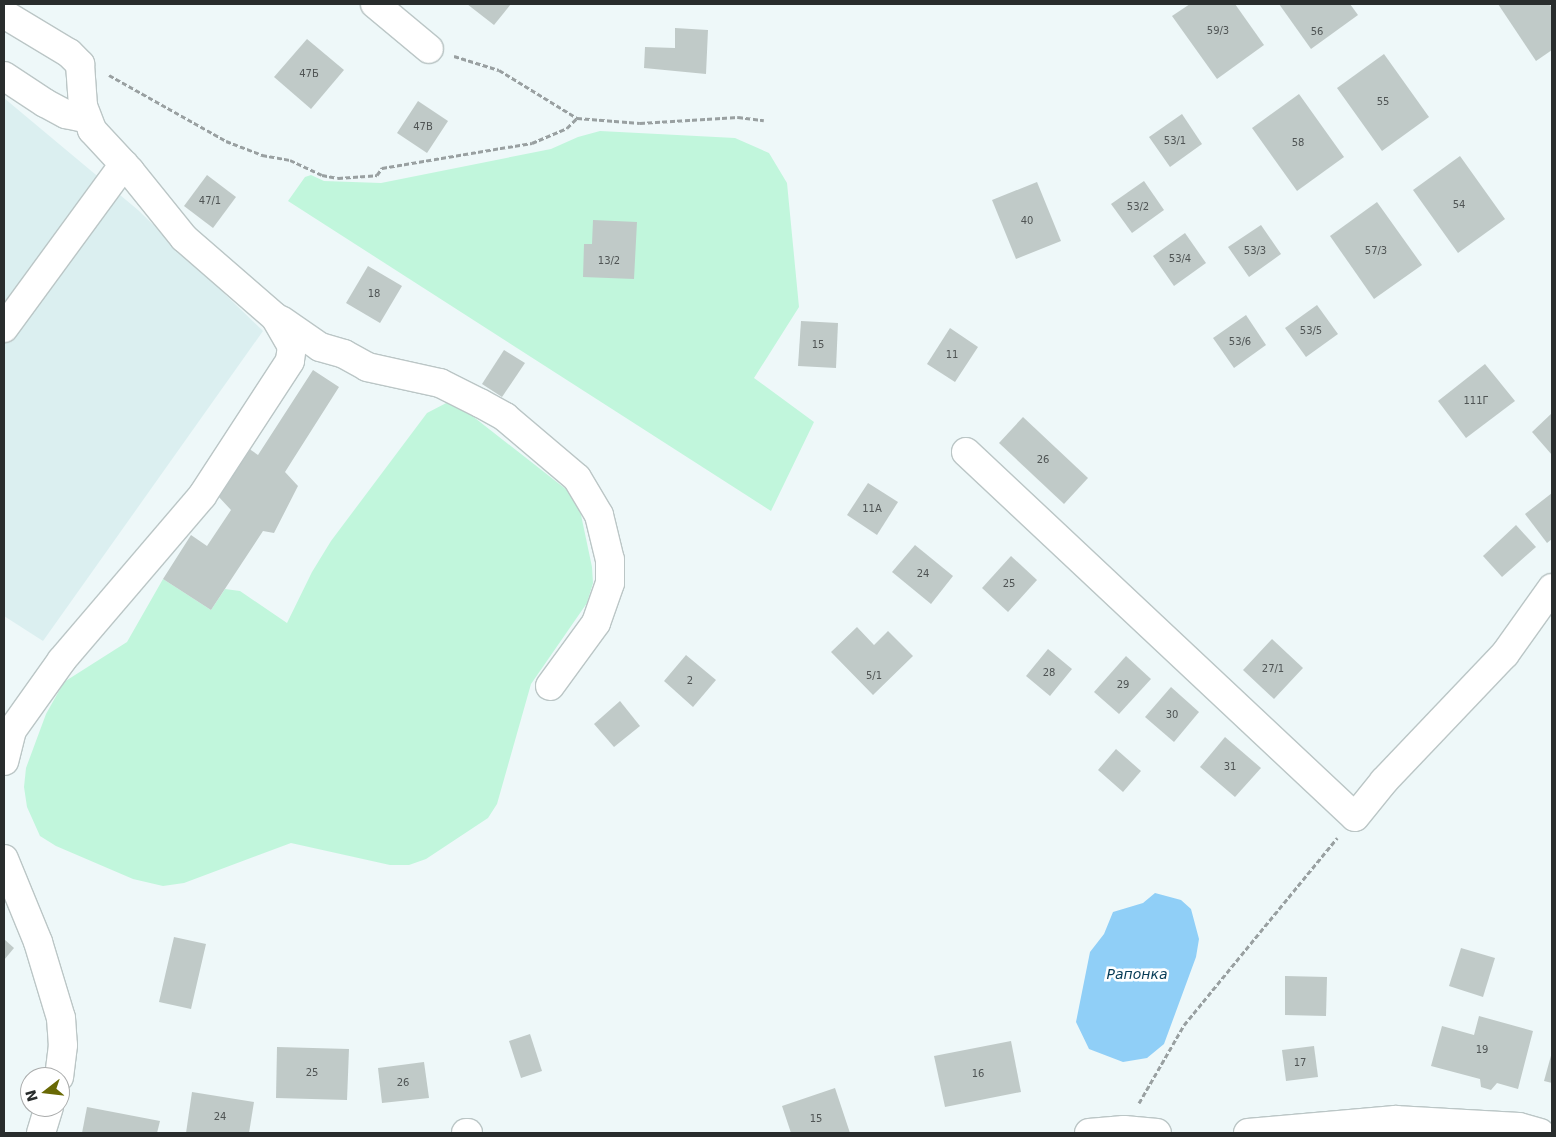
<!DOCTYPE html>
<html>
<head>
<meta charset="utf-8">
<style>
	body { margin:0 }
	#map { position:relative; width:1556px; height:1137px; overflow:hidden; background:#eef8f9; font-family:"DejaVu Sans",sans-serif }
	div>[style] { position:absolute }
	.built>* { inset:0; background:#dbeff0 }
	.green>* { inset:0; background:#c1f6dc }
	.water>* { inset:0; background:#90cff7 }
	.building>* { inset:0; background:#c0cac8 }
	.path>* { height:3px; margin-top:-1.5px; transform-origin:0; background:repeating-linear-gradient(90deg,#99a0a1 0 5px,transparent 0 7.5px) }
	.roads { filter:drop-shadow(1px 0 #bbc6c6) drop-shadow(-1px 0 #bbc6c6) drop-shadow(0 1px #bbc6c6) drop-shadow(0 -1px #bbc6c6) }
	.minor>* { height:28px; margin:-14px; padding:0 14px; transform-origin:14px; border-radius:14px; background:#fff }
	span { translate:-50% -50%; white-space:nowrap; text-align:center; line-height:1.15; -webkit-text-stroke:5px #fff; paint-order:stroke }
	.number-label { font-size:10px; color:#4f5454 }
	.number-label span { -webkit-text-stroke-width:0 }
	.water-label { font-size:14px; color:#063b56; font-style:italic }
	.frame { position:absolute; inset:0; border:5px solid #292d2d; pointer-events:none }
	.north { position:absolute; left:20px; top:1067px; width:50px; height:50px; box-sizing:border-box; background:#fff; border:1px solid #a9abab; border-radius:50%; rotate:254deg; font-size:14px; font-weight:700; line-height:20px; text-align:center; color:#292d2d }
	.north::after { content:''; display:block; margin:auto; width:18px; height:22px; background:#696905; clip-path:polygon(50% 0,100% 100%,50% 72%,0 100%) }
</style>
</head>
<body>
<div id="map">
	<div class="built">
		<div style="clip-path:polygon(4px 98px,138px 210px,263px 331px,43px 641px,4px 616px)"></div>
	</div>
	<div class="green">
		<div style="clip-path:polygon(600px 131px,735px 138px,769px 153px,787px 183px,799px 307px,754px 378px,814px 422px,771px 511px,288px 201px,305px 177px,311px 175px,324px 181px,381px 183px,551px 149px,578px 137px)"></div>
		<div style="clip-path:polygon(452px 400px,567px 490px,580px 510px,592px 567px,593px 583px,587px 603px,531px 684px,497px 804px,488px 818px,426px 859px,409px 865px,390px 865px,291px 843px,184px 883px,163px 886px,133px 879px,56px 846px,40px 836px,27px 807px,24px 787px,26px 768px,46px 714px,64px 682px,127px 642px,163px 579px,211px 610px,225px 589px,240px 591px,287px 623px,312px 572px,331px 541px,427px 413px)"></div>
	</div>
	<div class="water">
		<div style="clip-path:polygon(1155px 893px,1181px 900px,1191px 909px,1199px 939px,1196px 957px,1164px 1044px,1147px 1058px,1123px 1062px,1089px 1049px,1076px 1022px,1090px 952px,1104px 934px,1113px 912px,1143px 903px)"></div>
	</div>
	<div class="building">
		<div style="clip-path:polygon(467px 4px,511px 4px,494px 25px)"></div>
		<div style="clip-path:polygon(1190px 4px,1235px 4px,1264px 45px,1217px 79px,1172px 16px)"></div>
		<div style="clip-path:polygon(1279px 4px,1350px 4px,1358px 15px,1311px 49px)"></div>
		<div style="clip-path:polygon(1498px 4px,1549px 4px,1552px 8px,1552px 50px,1536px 61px)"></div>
		<div style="clip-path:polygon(675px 28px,708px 30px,706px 74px,644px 68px,645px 47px,675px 48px)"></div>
		<div style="clip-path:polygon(307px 39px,344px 70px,311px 109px,274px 77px)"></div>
		<div style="clip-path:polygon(1384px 54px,1429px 117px,1382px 151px,1337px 88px)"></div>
		<div style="clip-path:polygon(1299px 94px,1344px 157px,1297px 191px,1252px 128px)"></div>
		<div style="clip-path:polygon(418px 101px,448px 121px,427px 153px,397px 133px)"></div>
		<div style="clip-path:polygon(1182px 114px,1202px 144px,1170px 167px,1149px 137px)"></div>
		<div style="clip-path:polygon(1460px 156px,1505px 219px,1458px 253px,1413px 190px)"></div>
		<div style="clip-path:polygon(207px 175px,236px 197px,213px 228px,184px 206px)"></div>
		<div style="clip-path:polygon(1144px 181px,1164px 210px,1132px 233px,1111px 204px)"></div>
		<div style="clip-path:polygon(1037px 182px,1061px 241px,1016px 259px,992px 200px)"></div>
		<div style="clip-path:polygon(1377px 202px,1422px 265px,1374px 299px,1330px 236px)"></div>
		<div style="clip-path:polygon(593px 220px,637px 222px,634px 279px,583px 277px,584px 244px,592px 244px)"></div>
		<div style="clip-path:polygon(1261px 225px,1281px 254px,1249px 277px,1228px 247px)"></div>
		<div style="clip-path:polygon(1185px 233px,1206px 263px,1174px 286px,1153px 256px)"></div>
		<div style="clip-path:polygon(368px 266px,402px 286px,380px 323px,346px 303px)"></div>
		<div style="clip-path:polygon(1317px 305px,1338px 334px,1306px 357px,1285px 328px)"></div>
		<div style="clip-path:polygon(1246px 315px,1266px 345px,1234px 368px,1213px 338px)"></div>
		<div style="clip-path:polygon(801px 321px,838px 323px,836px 368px,798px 366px)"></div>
		<div style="clip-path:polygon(950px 328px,978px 347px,955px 382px,927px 364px)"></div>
		<div style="clip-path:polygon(504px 350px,525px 363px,502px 397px,482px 384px)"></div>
		<div style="clip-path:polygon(1485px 364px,1515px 401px,1466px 438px,1438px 401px)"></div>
		<div style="clip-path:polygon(313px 370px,339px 387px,285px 472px,298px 486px,274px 533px,263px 531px,211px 610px,163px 579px,191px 535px,207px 546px,231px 510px,217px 495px,248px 448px,258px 455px)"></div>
		<div style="clip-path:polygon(1552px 413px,1552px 455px,1532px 432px)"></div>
		<div style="clip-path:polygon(1023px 417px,1088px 478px,1064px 504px,999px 443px)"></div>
		<div style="clip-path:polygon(868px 483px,898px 502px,877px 535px,847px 515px)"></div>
		<div style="clip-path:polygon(1552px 493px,1552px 539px,1547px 543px,1525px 514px)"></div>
		<div style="clip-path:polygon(1516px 525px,1536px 547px,1502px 577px,1483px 556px)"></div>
		<div style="clip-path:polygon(915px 545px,953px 576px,931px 604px,892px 572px)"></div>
		<div style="clip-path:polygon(1011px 556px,1037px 580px,1008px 612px,982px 588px)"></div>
		<div style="clip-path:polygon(857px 627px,874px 645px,888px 631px,913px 656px,873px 695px,831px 652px)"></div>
		<div style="clip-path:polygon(1272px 639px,1303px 668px,1274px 699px,1243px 670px)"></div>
		<div style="clip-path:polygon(1048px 649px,1072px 669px,1050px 696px,1026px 676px)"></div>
		<div style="clip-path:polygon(686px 655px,716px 680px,693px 707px,664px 681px)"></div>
		<div style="clip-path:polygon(1126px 656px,1151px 679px,1119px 714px,1094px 692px)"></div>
		<div style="clip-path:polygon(1171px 687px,1199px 712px,1174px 742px,1145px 717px)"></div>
		<div style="clip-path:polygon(620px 701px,640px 726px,614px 747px,594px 724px)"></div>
		<div style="clip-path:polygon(1225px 737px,1261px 768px,1235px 797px,1200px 767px)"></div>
		<div style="clip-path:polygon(1116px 749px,1141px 771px,1123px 792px,1098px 770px)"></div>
		<div style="clip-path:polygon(174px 937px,206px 944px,191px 1009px,159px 1002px)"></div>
		<div style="clip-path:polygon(4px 939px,14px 948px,4px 960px)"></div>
		<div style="clip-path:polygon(1461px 948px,1495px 958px,1483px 997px,1449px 986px)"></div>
		<div style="clip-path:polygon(1285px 976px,1327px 977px,1326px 1016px,1285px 1015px)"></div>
		<div style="clip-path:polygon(1479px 1016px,1533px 1031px,1518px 1089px,1497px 1083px,1491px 1090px,1481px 1087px,1480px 1079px,1431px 1066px,1442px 1026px,1474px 1035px)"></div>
		<div style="clip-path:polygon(530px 1034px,542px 1071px,521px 1078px,509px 1041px)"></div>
		<div style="clip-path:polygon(1011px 1041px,1021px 1092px,945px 1107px,934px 1056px)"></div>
		<div style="clip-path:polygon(1314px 1046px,1318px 1077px,1286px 1081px,1282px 1050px)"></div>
		<div style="clip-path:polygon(277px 1047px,349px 1049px,347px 1100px,276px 1098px)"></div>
		<div style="clip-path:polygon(1552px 1052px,1552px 1083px,1544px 1081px)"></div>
		<div style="clip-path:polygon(424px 1062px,429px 1098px,382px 1103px,378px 1068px)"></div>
		<div style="clip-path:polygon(835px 1088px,850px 1133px,791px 1133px,782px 1106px)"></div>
		<div style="clip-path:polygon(192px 1092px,254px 1102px,249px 1133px,186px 1133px)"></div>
		<div style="clip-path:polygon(87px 1107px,160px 1121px,157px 1133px,82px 1133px)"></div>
	</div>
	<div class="path">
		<div style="left:454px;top:56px;width:47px;rotate:17.3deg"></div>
		<div style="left:499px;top:70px;width:92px;rotate:31.6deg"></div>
		<div style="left:109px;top:75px;width:134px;rotate:29.4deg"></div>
		<div style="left:226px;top:141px;width:39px;rotate:21deg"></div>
		<div style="left:262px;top:155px;width:28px;rotate:10deg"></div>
		<div style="left:290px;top:160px;width:35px;rotate:25deg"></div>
		<div style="left:322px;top:175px;width:16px;rotate:11deg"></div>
		<div style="left:338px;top:178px;width:39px;rotate:-4deg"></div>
		<div style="left:377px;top:175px;width:9px;rotate:-54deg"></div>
		<div style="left:382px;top:168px;width:152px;rotate:-9.5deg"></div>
		<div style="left:532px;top:143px;width:38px;rotate:-23deg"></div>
		<div style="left:567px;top:128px;width:14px;rotate:-45deg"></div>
		<div style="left:577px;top:118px;width:63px;rotate:4.5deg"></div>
		<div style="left:640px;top:123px;width:98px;rotate:-3.5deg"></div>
		<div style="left:738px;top:117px;width:26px;rotate:7deg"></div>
		<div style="left:1139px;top:1103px;width:90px;rotate:-60deg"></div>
		<div style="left:1184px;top:1025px;width:242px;rotate:-50.7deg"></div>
	</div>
	<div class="roads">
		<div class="minor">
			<div style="left:375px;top:4px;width:70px;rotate:39.8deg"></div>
			<div style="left:4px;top:14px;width:76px;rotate:31deg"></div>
			<div style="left:69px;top:53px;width:16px;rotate:45deg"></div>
			<div style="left:80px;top:64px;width:42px;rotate:85.9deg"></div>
			<div style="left:83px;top:106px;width:26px;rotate:69deg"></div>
			<div style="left:92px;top:130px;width:56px;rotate:47.2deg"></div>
			<div style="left:130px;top:171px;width:86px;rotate:51.1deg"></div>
			<div style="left:184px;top:238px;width:121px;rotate:41deg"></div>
			<div style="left:275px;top:317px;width:34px;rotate:60deg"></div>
			<div style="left:292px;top:346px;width:15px;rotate:98deg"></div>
			<div style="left:290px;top:361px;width:161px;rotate:123.1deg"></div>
			<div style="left:202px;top:496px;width:216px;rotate:130.5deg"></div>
			<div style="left:62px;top:660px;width:86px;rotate:125.5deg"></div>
			<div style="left:12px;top:730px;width:32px;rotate:104deg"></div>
			<div style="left:4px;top:76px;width:49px;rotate:33.4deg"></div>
			<div style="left:45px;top:103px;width:24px;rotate:28deg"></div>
			<div style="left:66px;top:114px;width:19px;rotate:12deg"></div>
			<div style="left:281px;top:320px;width:47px;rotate:34.7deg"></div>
			<div style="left:320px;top:347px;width:25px;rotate:16deg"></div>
			<div style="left:344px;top:354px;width:26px;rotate:29deg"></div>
			<div style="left:367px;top:367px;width:75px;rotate:12.4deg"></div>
			<div style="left:440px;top:383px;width:45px;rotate:26.6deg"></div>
			<div style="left:480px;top:403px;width:29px;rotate:29deg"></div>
			<div style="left:505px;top:417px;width:94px;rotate:40.3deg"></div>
			<div style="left:577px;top:478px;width:43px;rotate:59.3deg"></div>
			<div style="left:599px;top:515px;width:46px;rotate:76.3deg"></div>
			<div style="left:610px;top:560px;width:23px;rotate:90deg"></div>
			<div style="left:610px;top:583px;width:42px;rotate:109.3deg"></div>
			<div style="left:596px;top:623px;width:78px;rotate:126.1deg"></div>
			<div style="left:4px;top:328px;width:203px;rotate:-53.8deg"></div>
			<div style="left:966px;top:452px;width:533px;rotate:43.18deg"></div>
			<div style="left:1355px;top:817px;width:46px;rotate:-51.1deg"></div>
			<div style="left:1384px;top:781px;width:175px;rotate:-46.4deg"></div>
			<div style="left:1505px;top:654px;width:81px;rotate:-54.5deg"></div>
			<div style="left:4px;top:859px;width:90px;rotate:67.7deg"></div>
			<div style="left:38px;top:942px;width:79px;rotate:73.2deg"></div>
			<div style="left:61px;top:1018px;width:27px;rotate:86deg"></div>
			<div style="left:63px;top:1045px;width:32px;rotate:97deg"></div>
			<div style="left:41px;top:1133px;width:27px;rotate:-73deg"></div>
			<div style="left:466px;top:1133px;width:2px"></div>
			<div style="left:1089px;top:1133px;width:35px;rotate:-5deg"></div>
			<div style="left:1124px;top:1130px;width:33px;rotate:5deg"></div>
			<div style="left:1248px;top:1133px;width:148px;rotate:-5.1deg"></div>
			<div style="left:1395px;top:1120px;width:124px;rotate:3.2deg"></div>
			<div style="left:1519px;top:1127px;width:22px;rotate:16deg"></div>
		</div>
	</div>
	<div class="number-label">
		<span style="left:1218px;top:31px">59/3</span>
		<span style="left:1317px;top:32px">56</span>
		<span style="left:309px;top:74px">47Б</span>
		<span style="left:1383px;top:102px">55</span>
		<span style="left:423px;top:127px">47В</span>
		<span style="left:1175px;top:141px">53/1</span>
		<span style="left:1298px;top:143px">58</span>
		<span style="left:210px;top:201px">47/1</span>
		<span style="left:1459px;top:205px">54</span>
		<span style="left:1138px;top:207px">53/2</span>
		<span style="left:1027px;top:221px">40</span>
		<span style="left:1255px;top:251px">53/3</span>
		<span style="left:1376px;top:251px">57/3</span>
		<span style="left:1180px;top:259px">53/4</span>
		<span style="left:609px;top:261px">13/2</span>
		<span style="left:374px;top:294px">18</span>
		<span style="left:1311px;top:331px">53/5</span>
		<span style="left:1240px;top:342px">53/6</span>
		<span style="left:818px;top:345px">15</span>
		<span style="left:952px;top:355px">11</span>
		<span style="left:1476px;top:401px">111Г</span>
		<span style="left:1043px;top:460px">26</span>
		<span style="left:872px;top:509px">11А</span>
		<span style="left:923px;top:574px">24</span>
		<span style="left:1009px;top:584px">25</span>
		<span style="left:1273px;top:669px">27/1</span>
		<span style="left:1049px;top:673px">28</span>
		<span style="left:874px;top:676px">5/1</span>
		<span style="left:690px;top:681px">2</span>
		<span style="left:1123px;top:685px">29</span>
		<span style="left:1172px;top:715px">30</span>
		<span style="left:1230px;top:767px">31</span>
		<span style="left:1482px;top:1050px">19</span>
		<span style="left:1300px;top:1063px">17</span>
		<span style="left:312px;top:1073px">25</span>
		<span style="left:978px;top:1074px">16</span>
		<span style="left:403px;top:1083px">26</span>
		<span style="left:220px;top:1117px">24</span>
		<span style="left:816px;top:1119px">15</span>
	</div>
	<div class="water-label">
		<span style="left:1137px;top:974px">Рапонка</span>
	</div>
	<div class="frame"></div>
	<div class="north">N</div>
</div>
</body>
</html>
